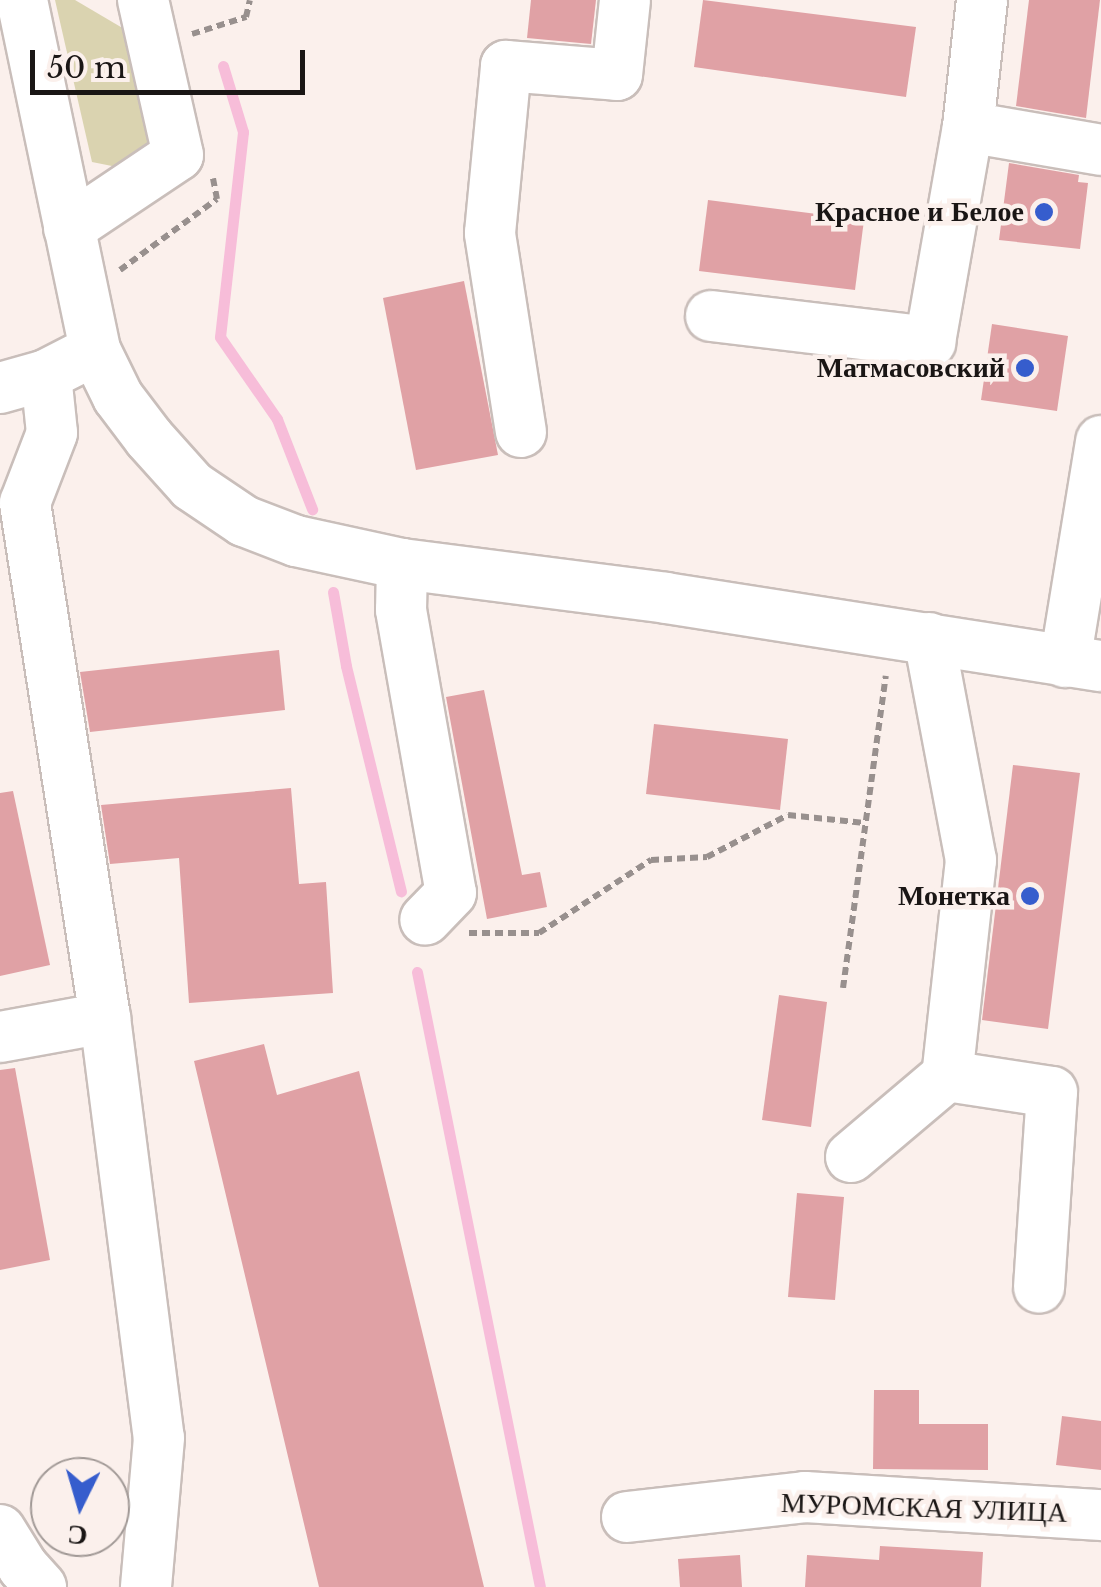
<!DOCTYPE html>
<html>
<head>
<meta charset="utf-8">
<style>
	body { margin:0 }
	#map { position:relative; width:1101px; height:1587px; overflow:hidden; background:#fbf0ec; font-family:"Libre Baskerville",serif }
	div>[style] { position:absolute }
	.green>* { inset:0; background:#dad3b0 }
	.stream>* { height:11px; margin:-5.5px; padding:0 5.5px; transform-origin:5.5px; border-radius:5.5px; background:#f7bdd9 }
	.building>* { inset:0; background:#e0a1a5 }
	.path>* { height:6px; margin-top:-3px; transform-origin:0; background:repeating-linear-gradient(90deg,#98908e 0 8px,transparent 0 13px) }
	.roads { filter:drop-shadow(2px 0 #c9beba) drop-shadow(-2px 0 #c9beba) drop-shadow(0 2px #c9beba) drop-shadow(0 -2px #c9beba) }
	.minor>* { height:50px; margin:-25px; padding:0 25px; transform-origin:25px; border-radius:25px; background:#fff }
	.dots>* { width:28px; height:28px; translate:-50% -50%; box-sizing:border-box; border:5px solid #fbf0ec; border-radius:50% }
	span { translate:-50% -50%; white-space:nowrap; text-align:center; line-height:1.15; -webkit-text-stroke:9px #fbf0ec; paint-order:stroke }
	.poi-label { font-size:28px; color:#1a1615; font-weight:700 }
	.right { translate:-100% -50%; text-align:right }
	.street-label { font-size:28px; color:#1a1615 }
	.north { position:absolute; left:30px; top:1457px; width:100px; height:100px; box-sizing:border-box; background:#fbf0ec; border:2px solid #a19996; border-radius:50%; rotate:185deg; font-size:28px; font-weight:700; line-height:40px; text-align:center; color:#1a1615 }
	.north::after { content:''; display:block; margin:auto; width:35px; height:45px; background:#365dcd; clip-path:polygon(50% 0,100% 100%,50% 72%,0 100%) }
	.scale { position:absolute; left:30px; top:50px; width:275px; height:45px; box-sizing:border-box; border:5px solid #1a1615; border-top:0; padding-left:12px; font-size:30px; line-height:35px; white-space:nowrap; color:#1a1615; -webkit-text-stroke:8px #fbf0ec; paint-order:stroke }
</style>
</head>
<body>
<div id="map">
	<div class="green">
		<div style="clip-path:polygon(55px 0,75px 0,131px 33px,160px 141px,127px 169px,92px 162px)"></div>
	</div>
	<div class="stream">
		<div style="left:223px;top:66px;width:69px;rotate:73.1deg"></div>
		<div style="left:243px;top:132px;width:206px;rotate:96.4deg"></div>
		<div style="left:220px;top:337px;width:100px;rotate:55.2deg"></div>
		<div style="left:277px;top:419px;width:97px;rotate:68.7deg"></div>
		<div style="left:333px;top:592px;width:75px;rotate:80deg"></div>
		<div style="left:346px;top:666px;width:232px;rotate:76.3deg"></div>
		<div style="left:417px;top:972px;width:627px;rotate:78.69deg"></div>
	</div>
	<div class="building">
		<div style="clip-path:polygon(531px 0,596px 0,591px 44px,527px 38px)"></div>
		<div style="clip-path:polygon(703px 0,916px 27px,906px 97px,694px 67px)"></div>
		<div style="clip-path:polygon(1029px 0,1100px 0,1086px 118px,1016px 106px)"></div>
		<div style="clip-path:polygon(1009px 163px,1079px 175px,1078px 182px,1088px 183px,1080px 249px,999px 240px)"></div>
		<div style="clip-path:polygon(708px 200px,864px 220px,855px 290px,699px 271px)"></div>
		<div style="clip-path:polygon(464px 281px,498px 455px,416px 470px,383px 298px)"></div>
		<div style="clip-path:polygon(992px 324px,1068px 336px,1057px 411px,981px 400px)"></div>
		<div style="clip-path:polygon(279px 650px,285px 710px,90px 732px,80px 672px)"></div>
		<div style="clip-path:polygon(484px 690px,522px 875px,540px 872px,547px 907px,487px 919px,446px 697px)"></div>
		<div style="clip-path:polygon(654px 724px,788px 739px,780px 810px,646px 794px)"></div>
		<div style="clip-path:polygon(1013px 765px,1080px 773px,1048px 1029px,982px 1020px)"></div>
		<div style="clip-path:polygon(291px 788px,299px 884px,326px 882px,333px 993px,189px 1003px,179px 858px,110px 864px,101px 805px)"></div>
		<div style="clip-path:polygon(13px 791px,50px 965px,0 976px,0 793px)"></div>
		<div style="clip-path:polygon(779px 995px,827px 1002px,811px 1127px,762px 1120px)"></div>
		<div style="clip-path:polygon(264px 1044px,277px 1095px,359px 1071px,484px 1587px,319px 1587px,194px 1061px)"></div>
		<div style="clip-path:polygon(15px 1068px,50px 1260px,0 1270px,0 1070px)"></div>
		<div style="clip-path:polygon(797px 1193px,844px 1197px,835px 1300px,788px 1297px)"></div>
		<div style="clip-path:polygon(874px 1390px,919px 1390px,919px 1424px,988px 1424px,988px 1470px,873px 1469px)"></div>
		<div style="clip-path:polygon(1062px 1416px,1101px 1421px,1101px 1470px,1056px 1465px)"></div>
		<div style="clip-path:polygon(880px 1546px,983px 1552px,981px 1587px,805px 1587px,807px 1555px,879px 1560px)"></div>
		<div style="clip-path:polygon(740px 1555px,742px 1587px,680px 1587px,678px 1559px)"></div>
	</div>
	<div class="path">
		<div style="left:192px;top:34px;width:57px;rotate:-17.5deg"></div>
		<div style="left:246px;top:17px;width:17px;rotate:-77deg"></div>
		<div style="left:120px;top:270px;width:120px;rotate:-36.2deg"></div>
		<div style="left:217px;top:199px;width:21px;rotate:-101deg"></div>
		<div style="left:469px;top:933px;width:70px"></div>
		<div style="left:539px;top:933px;width:134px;rotate:-33.1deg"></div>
		<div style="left:651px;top:860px;width:56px;rotate:-3.1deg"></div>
		<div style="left:707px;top:857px;width:91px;rotate:-27.4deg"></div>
		<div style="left:788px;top:815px;width:77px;rotate:5.9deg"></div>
		<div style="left:843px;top:988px;width:315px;rotate:-82.2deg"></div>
	</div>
	<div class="roads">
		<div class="minor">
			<div style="left:22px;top:0;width:358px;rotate:78.2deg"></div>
			<div style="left:95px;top:350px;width:52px;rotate:63.9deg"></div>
			<div style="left:118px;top:397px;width:51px;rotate:52.9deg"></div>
			<div style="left:149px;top:438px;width:64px;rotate:48.1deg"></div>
			<div style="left:192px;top:486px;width:63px;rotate:33.9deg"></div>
			<div style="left:244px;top:521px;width:56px;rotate:21deg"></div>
			<div style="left:296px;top:541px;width:108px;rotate:12.2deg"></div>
			<div style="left:402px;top:564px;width:266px;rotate:7.3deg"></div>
			<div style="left:666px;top:598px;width:440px;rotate:8.9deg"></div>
			<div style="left:968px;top:127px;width:128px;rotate:-83.7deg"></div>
			<div style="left:69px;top:228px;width:131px;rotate:-33.8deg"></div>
			<div style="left:178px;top:155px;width:159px;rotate:-102.7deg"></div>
			<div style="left:711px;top:316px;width:221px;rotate:6.8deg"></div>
			<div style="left:930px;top:342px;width:218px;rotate:-80deg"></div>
			<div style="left:968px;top:127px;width:135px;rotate:9.8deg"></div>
			<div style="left:46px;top:375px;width:58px;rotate:84.1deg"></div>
			<div style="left:52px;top:433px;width:75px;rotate:111.1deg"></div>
			<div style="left:25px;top:503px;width:521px;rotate:81.17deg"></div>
			<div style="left:105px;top:1018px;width:423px;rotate:82.7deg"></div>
			<div style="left:159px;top:1438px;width:150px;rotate:95deg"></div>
			<div style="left:0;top:388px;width:48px;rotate:-15.8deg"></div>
			<div style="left:46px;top:375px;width:35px;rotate:-27deg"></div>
			<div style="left:521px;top:432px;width:201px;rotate:-98.9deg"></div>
			<div style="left:490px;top:233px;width:168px;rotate:-84.5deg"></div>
			<div style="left:506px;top:66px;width:111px;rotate:4.6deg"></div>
			<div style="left:617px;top:75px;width:75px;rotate:-83.9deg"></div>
			<div style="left:402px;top:564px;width:46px;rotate:91.2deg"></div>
			<div style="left:401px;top:610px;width:287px;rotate:80deg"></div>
			<div style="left:451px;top:893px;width:37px;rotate:134deg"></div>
			<div style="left:929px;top:638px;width:226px;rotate:79.3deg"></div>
			<div style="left:971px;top:860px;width:217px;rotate:96.3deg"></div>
			<div style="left:947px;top:1076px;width:106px;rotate:8.7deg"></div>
			<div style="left:1052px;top:1092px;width:196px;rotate:93.8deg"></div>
			<div style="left:1065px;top:662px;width:224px;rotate:-80.7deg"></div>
			<div style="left:0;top:1037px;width:107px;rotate:-10.3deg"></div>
			<div style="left:851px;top:1157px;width:126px;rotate:-40.2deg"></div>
			<div style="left:627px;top:1517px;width:179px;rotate:-6.4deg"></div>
			<div style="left:805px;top:1497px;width:297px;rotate:3.5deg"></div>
			<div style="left:0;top:1530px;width:44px;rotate:58.1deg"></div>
			<div style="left:23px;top:1567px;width:27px;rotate:48deg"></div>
		</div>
	</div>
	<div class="dots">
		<div style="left:1044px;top:212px;background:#365dcd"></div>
		<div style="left:1025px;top:368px;background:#365dcd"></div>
		<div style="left:1030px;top:896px;background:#365dcd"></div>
	</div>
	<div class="poi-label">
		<span class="right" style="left:1024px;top:212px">Красное и Белое</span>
		<span class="right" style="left:1005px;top:368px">Матмасовский</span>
		<span class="right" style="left:1010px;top:896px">Монетка</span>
	</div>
	<div class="street-label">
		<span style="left:924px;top:1508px;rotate:2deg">МУРОМСКАЯ УЛИЦА</span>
	</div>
	<div class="north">С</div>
	<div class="scale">50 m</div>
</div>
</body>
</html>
